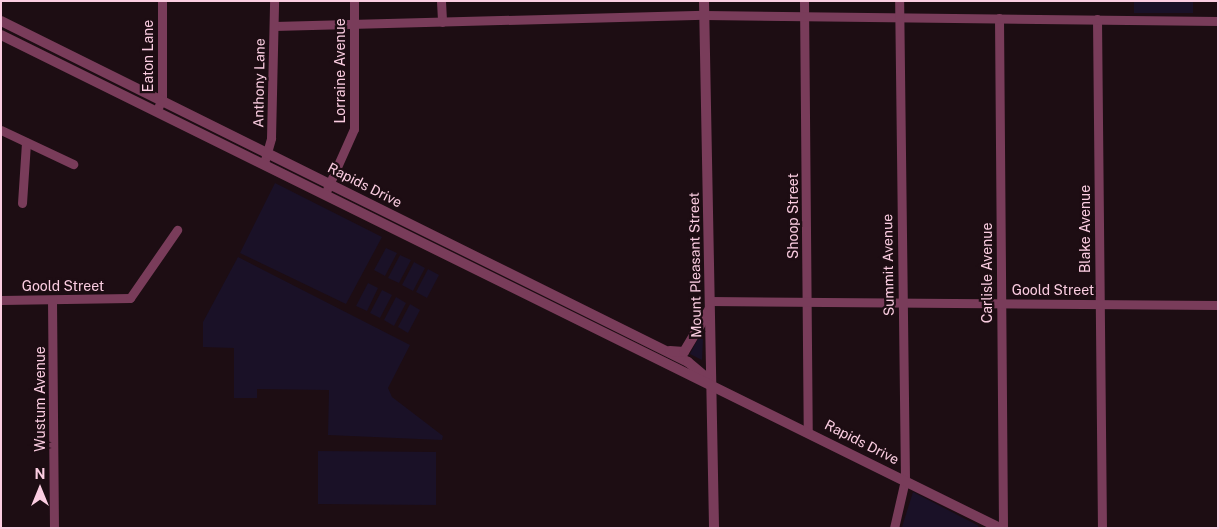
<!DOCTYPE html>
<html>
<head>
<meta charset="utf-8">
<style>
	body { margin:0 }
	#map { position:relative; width:1219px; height:529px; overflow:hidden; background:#1d0d13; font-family:"Public Sans",sans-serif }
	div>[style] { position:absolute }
	.green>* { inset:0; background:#1a1127 }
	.minor>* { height:9px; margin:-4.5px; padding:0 4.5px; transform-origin:4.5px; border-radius:4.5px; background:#793c5a }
	.tertiary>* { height:10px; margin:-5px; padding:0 5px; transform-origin:5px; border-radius:5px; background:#793c5a }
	span { translate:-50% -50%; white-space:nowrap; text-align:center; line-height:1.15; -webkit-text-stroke:4.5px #1d0d13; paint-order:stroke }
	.street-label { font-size:14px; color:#fbcde1 }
	.frame { position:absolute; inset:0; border:2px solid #fbcde1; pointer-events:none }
	.north { position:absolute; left:15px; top:464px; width:50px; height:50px; -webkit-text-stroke:4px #1d0d13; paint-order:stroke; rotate:0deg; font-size:14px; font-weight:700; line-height:20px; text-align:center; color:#fbcde1 }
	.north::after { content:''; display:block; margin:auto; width:18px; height:22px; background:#fbcde1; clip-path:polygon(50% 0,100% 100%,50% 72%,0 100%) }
</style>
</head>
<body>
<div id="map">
	<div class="green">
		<div style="clip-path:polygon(1134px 1px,1193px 1px,1193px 13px,1134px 13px)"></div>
		<div style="clip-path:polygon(275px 183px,382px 237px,346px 304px,240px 253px)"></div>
		<div style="clip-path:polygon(386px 248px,397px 253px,385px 276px,374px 270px)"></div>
		<div style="clip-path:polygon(400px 255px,411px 260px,399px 283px,388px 278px)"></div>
		<div style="clip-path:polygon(238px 257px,410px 345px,388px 388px,392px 397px,443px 436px,442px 440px,328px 435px,329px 390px,257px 389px,257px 398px,234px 398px,234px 348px,203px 347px,203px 322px)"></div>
		<div style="clip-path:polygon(414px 262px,425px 268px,413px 291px,402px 285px)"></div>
		<div style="clip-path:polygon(428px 269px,439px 275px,427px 298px,416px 292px)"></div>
		<div style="clip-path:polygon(368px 283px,378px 288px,367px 311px,356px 306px)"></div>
		<div style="clip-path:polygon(382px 290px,392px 295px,380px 318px,370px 313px)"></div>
		<div style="clip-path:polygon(396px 297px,406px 303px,394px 326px,384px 320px)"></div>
		<div style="clip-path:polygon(410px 304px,420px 310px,408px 333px,398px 327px)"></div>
		<div style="clip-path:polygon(700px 335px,703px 339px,702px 360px,690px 354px)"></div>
		<div style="clip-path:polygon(318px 451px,436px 452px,436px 505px,318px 504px)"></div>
		<div style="clip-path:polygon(913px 492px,979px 526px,978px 527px,902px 527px)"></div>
	</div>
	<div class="minor">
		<div style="left:441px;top:1px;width:21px;rotate:87deg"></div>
		<div style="left:804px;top:1px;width:429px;rotate:89.5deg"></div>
		<div style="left:999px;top:18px;width:510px;rotate:89.55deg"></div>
		<div style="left:1097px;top:19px;width:509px;rotate:89.44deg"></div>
		<div style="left:274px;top:26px;width:430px;rotate:-1.5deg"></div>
		<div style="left:704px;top:15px;width:514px;rotate:0.67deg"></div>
		<div style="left:157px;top:110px;width:12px;rotate:-66deg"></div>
		<div style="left:162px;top:99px;width:98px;rotate:-90deg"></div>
		<div style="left:1px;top:130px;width:80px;rotate:25.3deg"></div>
		<div style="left:264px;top:163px;width:26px;rotate:-74deg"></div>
		<div style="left:271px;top:138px;width:137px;rotate:-88.7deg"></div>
		<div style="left:325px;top:194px;width:71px;rotate:-66deg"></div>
		<div style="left:354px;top:129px;width:128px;rotate:-90deg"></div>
		<div style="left:22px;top:203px;width:61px;rotate:-86.2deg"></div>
		<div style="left:1px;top:300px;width:129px;rotate:-0.9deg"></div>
		<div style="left:130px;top:298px;width:83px;rotate:-55.3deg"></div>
		<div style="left:52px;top:300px;width:228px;rotate:89.5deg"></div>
		<div style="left:709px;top:301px;width:509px;rotate:0.45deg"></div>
		<div style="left:894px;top:528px;width:49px;rotate:-77.1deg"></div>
		<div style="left:905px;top:480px;width:479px;rotate:-90.7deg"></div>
	</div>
	<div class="tertiary">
		<div style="left:704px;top:1px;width:527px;rotate:88.91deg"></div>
		<div style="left:1px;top:21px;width:767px;rotate:26.4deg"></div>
		<div style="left:688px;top:362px;width:26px;rotate:40deg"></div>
		<div style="left:1px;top:35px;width:1114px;rotate:26.27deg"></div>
		<div style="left:670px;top:351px;width:14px;rotate:4deg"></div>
		<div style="left:684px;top:352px;width:49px;rotate:-59.2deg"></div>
	</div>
	<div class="street-label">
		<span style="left:148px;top:56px;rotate:-90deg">Eaton Lane</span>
		<span style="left:340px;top:71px;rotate:-90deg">Lorraine Avenue</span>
		<span style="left:259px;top:83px;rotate:-89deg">Anthony Lane</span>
		<span style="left:365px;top:185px;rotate:27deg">Rapids Drive</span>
		<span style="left:793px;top:216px;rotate:-90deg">Shoop Street</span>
		<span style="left:1085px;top:229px;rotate:-90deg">Blake Avenue</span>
		<span style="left:695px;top:265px;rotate:-91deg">Mount Pleasant Street</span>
		<span style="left:888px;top:265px;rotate:-91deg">Summit Avenue</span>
		<span style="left:987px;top:273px;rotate:-90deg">Carlisle Avenue</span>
		<span style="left:63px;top:286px">Goold Street</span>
		<span style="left:1053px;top:290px">Goold Street</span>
		<span style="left:40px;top:399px;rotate:-90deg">Wustum Avenue</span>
		<span style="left:862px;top:442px;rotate:27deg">Rapids Drive</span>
	</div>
	<div class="frame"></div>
	<div class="north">N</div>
</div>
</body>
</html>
